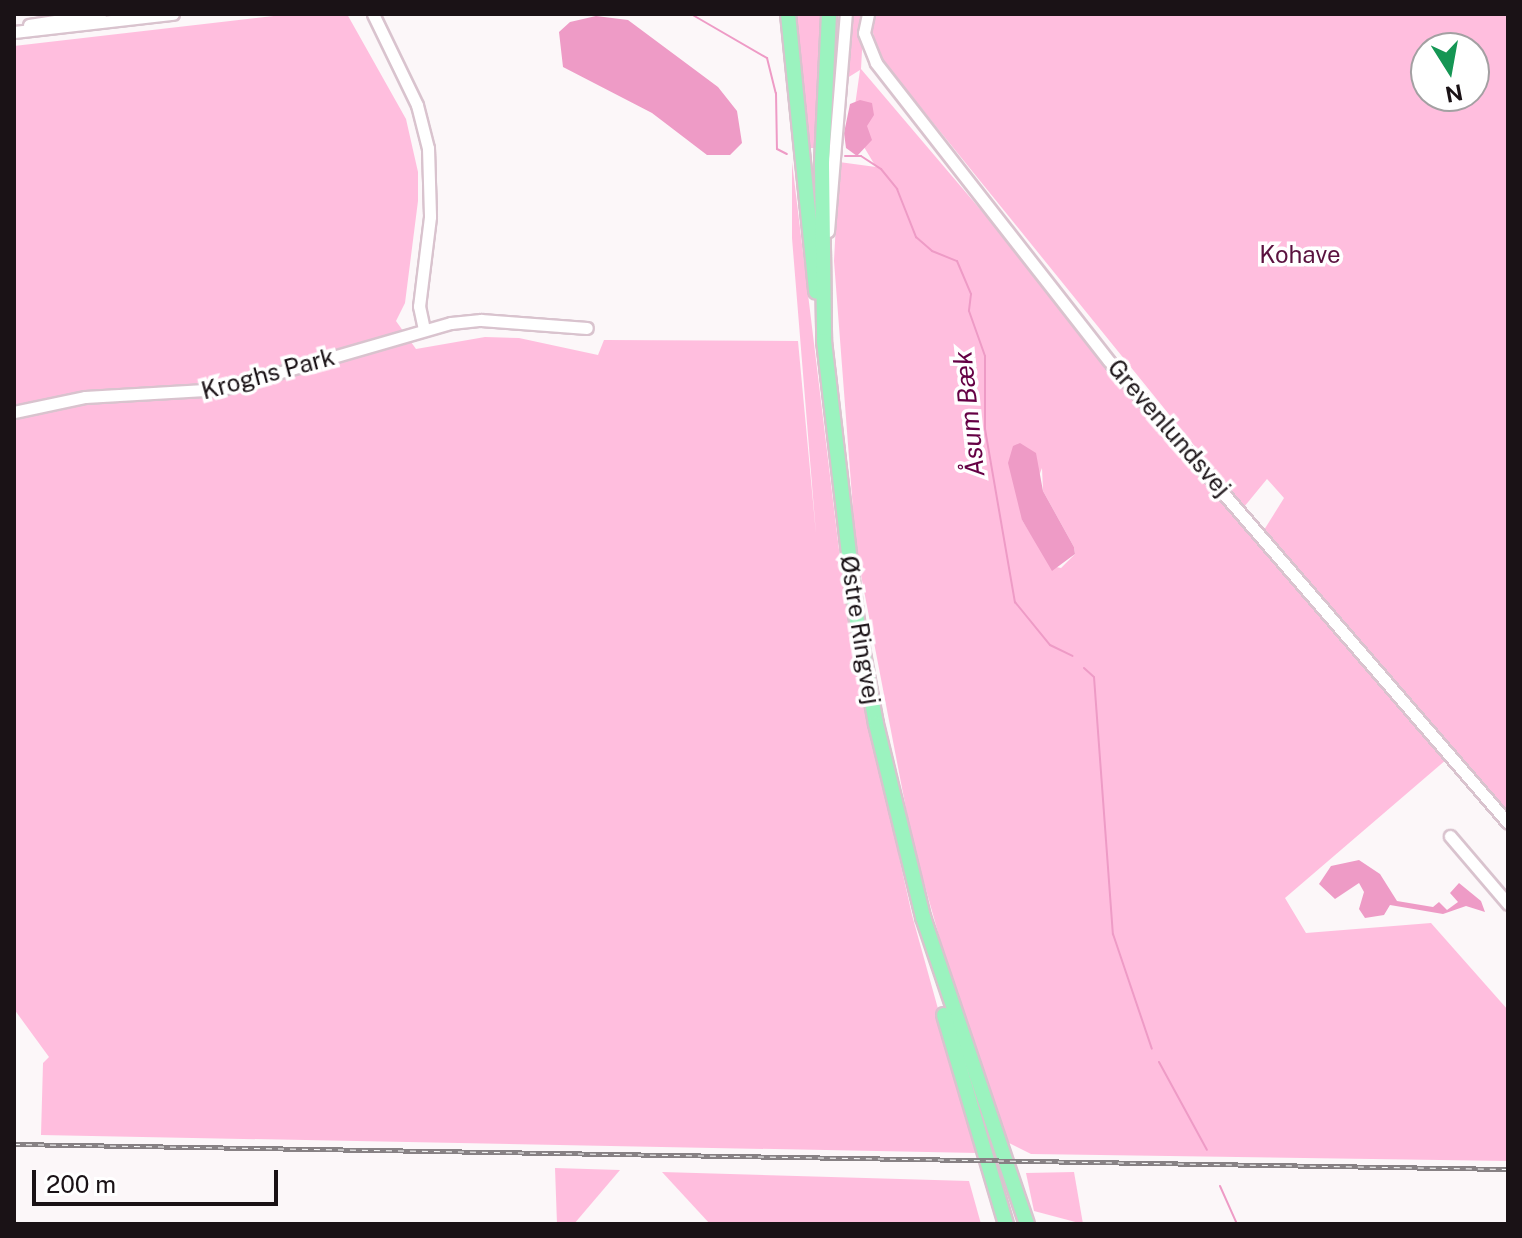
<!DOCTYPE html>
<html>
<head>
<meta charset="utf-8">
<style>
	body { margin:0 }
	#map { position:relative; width:1522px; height:1238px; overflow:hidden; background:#fcf7f9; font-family:"Public Sans",sans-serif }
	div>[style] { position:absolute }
	.green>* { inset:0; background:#ffbede }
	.water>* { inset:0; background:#ee9bc6 }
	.stream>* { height:2px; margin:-1px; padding:0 1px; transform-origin:1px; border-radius:1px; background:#ee9bc6 }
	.roads { filter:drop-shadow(2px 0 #d9c3ce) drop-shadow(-2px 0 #d9c3ce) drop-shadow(0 2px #d9c3ce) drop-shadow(0 -2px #d9c3ce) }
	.minor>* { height:11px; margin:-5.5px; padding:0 5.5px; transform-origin:5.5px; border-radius:5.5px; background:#fff }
	.major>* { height:14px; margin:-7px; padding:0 7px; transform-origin:7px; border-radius:7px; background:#9bf3bf }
	.rail>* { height:5px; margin-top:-2.5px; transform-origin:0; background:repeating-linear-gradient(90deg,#fff 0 6px,#878184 0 12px); box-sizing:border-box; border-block:2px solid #878184 }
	span { translate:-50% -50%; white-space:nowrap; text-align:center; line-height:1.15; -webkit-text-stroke:7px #fff; paint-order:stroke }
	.park-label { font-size:24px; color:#5a123f }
	.street-label { font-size:24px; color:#1a1216 }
	.water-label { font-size:26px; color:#650044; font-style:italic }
	.frame { position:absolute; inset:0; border:16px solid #1a1216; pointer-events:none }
	.north { position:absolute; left:1410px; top:32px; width:80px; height:80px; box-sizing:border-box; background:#fff; border:2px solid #a3a0a2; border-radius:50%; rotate:169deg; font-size:22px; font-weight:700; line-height:32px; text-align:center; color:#1a1216 }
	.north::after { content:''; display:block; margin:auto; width:28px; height:36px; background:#159654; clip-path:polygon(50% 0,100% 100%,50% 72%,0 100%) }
	.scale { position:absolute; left:32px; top:1170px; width:246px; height:36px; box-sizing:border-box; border:4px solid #1a1216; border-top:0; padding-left:10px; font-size:24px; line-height:28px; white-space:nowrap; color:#1a1216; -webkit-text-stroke:6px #fff; paint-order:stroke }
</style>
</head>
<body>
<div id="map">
	<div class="green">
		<div style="clip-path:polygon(291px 14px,347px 14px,406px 119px,418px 172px,418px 201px,405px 303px,396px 321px,416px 349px,485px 337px,519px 338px,598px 355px,604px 340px,798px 341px,816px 534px,792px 238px,792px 162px,840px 558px,873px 740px,912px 915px,978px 1153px,41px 1135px,43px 1063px,49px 1057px,14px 1009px,14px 46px)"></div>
		<div style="clip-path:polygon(794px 14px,821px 14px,819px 148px,805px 148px)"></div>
		<div style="clip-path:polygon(evenodd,853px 14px,864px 14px,861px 69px,1447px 759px,1285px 898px,1306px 933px,1431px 923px,1508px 1010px,1508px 1161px,1031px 1154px,1007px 1142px,948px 968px,912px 840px,856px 549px,834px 261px,839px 162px,876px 167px,852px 127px,860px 70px,844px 80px,853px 14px,1042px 468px,1043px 491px,1074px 547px,1075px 554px,1061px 568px,1051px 566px,1022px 520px,1042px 468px)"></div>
		<div style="clip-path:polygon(evenodd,876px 14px,1508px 14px,1508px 813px,1264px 530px,1284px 498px,1267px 479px,1244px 507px,879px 56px,871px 25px,876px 14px,1426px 48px,1474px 48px,1474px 96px,1426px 96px,1426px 48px)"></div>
		<div style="clip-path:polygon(555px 1168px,620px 1170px,574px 1224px,557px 1224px)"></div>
		<div style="clip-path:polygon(662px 1172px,969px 1181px,981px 1224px,710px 1224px)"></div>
		<div style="clip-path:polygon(1074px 1172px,1083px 1224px,1034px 1211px,1026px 1173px)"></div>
	</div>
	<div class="water">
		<div style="clip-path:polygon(596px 16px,628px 20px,718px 87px,737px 111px,742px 143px,730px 155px,707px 155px,652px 113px,563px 67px,559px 32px,570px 22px)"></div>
		<div style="clip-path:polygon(860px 100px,872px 103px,874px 115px,867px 126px,872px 140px,857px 156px,846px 148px,844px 133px,850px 104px)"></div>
		<div style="clip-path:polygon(1020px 443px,1036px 453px,1043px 491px,1074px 547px,1075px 554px,1052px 571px,1022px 520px,1008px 463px,1013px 446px)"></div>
		<div style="clip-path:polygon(1359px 860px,1380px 874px,1397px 901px,1433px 907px,1439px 902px,1447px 910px,1458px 902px,1450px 893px,1459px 883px,1481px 901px,1485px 912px,1466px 906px,1443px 914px,1390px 905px,1384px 915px,1365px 918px,1359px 909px,1364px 892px,1359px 883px,1335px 899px,1319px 884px,1331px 866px)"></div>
	</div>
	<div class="stream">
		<div style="left:691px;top:14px;width:88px;rotate:30.1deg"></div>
		<div style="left:767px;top:58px;width:36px;rotate:76deg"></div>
		<div style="left:776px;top:93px;width:56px;rotate:89deg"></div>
		<div style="left:777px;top:149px;width:11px;rotate:27deg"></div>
		<div style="left:845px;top:156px;width:16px"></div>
		<div style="left:861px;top:156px;width:24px;rotate:33deg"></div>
		<div style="left:881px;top:169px;width:26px;rotate:51deg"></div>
		<div style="left:897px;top:189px;width:52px;rotate:68.4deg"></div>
		<div style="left:916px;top:237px;width:21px;rotate:41deg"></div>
		<div style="left:932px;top:251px;width:27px;rotate:22deg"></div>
		<div style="left:957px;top:261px;width:36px;rotate:67deg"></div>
		<div style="left:971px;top:294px;width:17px;rotate:97deg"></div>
		<div style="left:969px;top:311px;width:48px;rotate:70.4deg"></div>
		<div style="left:985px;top:356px;width:73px;rotate:90deg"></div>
		<div style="left:985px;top:429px;width:176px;rotate:80.2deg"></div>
		<div style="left:1015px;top:602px;width:55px;rotate:50.9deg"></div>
		<div style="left:1050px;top:645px;width:25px;rotate:26deg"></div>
		<div style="left:1084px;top:668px;width:13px;rotate:42deg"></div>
		<div style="left:1094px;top:677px;width:258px;rotate:85.8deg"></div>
		<div style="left:1113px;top:934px;width:121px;rotate:71.3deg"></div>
		<div style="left:1159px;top:1062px;width:100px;rotate:61.4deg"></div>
		<div style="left:1220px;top:1186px;width:42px;rotate:65.9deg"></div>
	</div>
	<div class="roads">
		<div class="minor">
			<div style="left:373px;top:14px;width:101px;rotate:64.2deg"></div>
			<div style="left:417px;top:105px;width:44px;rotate:75.7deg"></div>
			<div style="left:428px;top:148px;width:69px;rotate:88.3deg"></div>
			<div style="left:430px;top:217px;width:90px;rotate:97deg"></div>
			<div style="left:419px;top:306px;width:24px;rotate:78deg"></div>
			<div style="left:868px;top:14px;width:19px;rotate:102deg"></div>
			<div style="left:864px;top:33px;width:32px;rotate:68deg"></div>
			<div style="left:876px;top:63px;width:378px;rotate:52deg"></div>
			<div style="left:1109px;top:361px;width:610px;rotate:49.18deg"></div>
			<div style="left:29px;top:25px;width:72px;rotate:-8.8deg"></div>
			<div style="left:14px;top:32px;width:160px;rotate:-6.5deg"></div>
			<div style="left:828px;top:231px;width:218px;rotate:-85.3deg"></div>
			<div style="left:14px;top:412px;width:73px;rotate:-11.9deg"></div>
			<div style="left:85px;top:397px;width:137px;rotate:-3.3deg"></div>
			<div style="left:222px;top:389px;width:238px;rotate:-16.1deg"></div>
			<div style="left:451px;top:323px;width:30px;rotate:-6deg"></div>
			<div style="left:481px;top:320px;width:106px;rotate:4.3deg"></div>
			<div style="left:1450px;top:836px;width:89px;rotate:49.5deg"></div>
		</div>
		<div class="major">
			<div style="left:788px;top:14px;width:279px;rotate:84.2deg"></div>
			<div style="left:829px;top:14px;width:151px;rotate:92.7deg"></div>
			<div style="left:822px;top:165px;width:176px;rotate:89.3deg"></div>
			<div style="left:824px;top:341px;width:276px;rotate:83.3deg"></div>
			<div style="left:856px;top:615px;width:111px;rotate:79.6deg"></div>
			<div style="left:876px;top:724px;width:199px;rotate:76.3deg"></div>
			<div style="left:923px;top:917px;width:324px;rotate:71.3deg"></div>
			<div style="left:944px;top:1015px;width:218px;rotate:73.5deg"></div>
		</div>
	</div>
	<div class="rail">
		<div style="left:14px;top:1144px;width:1494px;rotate:0.96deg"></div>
	</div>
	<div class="park-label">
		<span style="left:1300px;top:255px">Kohave</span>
	</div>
	<div class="street-label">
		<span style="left:268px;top:374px;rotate:-15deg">Kroghs Park</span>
		<span style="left:1169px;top:428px;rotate:49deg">Grevenlundsvej</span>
		<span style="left:860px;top:630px;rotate:81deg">Østre Ringvej</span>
	</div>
	<div class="water-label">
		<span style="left:969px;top:414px;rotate:-96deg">Åsum Bæk</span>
	</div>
	<div class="frame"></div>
	<div class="north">N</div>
	<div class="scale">200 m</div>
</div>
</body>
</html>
